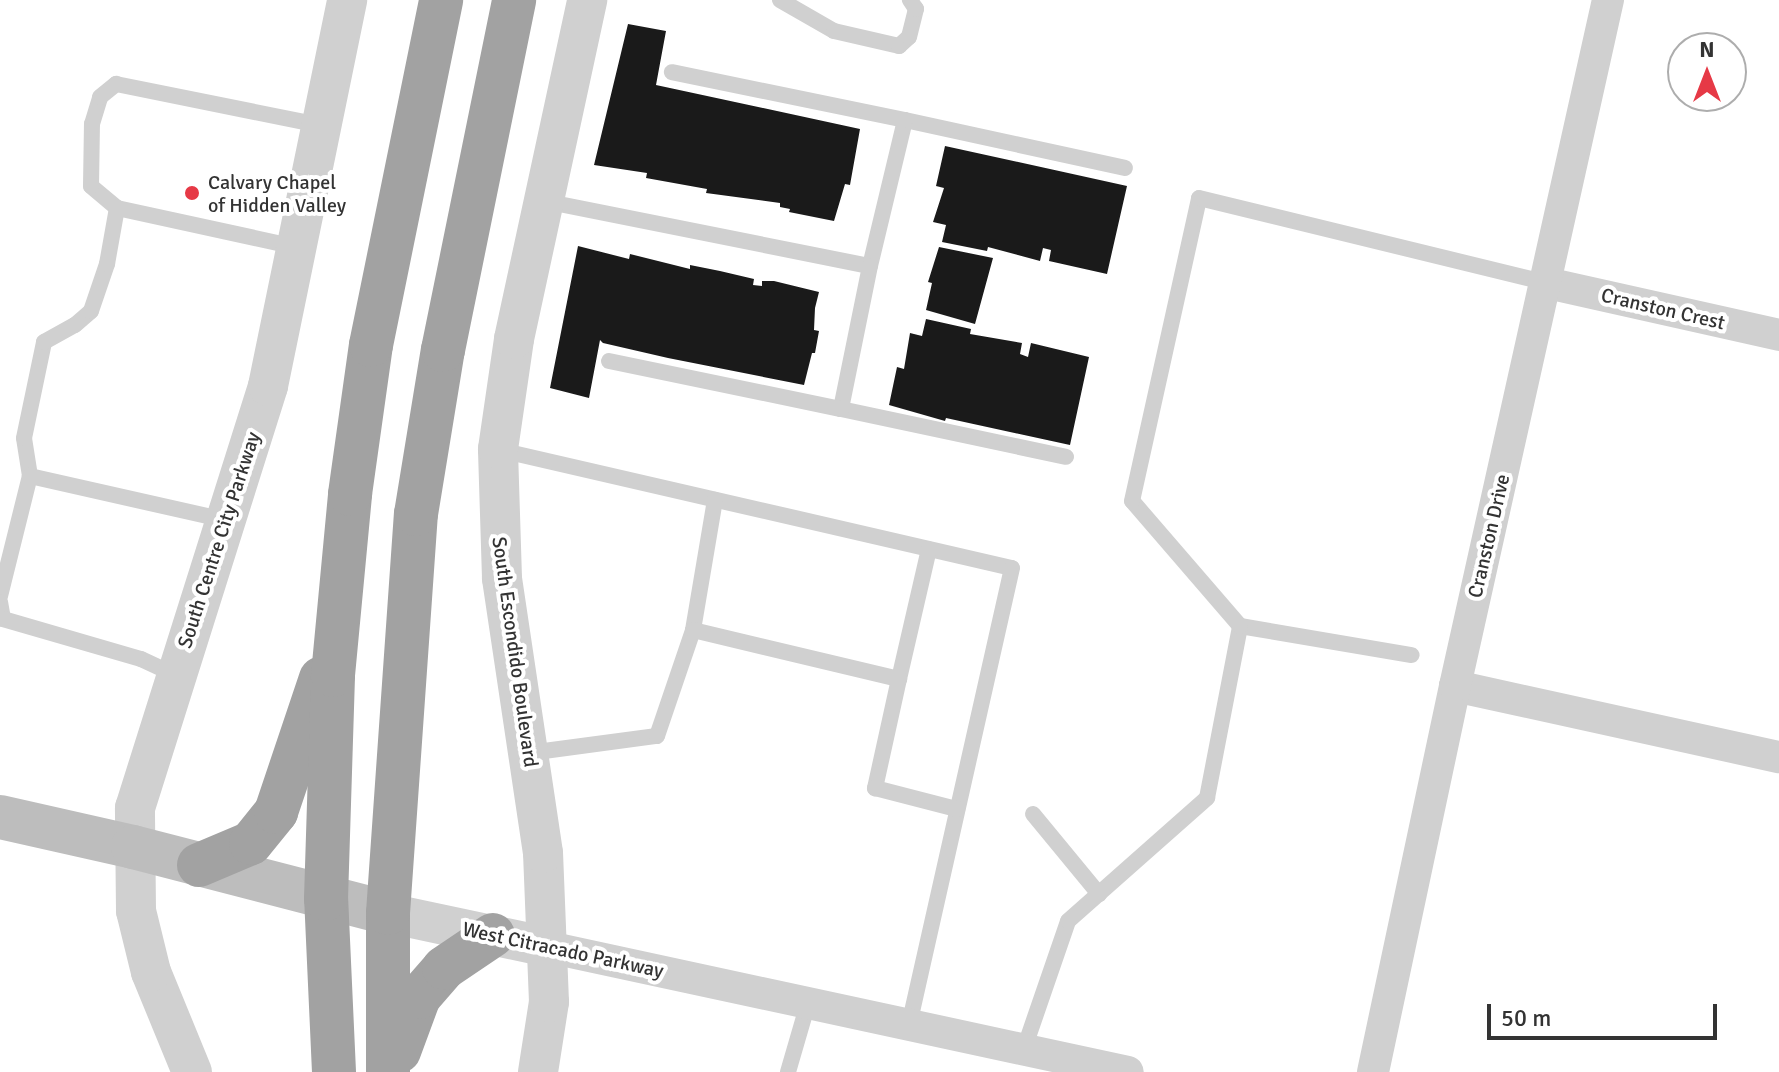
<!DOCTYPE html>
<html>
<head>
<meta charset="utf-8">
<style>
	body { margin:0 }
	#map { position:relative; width:1779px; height:1072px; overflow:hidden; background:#fff; font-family:Signika,sans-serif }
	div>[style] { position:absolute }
	.building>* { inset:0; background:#1a1a1a }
	.service>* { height:16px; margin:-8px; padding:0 8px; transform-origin:8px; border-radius:8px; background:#d0d0d0 }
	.minor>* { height:32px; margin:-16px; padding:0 16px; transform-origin:16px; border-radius:16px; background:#d0d0d0 }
	.tertiary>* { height:40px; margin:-20px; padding:0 20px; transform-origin:20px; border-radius:20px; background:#d0d0d0 }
	.secondary>* { height:44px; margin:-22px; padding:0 22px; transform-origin:22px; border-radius:22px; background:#bdbdbd }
	.trunk>* { height:44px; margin:-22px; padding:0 22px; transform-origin:22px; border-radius:22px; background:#a2a2a2 }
	.dots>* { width:22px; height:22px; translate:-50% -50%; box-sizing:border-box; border:4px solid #fff; border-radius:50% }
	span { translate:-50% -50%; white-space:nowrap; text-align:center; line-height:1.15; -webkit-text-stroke:8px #fff; paint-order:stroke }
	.poi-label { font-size:20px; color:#333 }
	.left { translate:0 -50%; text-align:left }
	.street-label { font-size:20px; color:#333 }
	.north { position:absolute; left:1667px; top:32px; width:80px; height:80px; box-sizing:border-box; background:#fff; border:2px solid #adadad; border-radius:50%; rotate:0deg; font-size:22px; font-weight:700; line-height:32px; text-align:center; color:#333 }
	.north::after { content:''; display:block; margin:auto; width:28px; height:36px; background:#e63946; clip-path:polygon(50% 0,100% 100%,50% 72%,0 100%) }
	.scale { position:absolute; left:1487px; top:1004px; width:230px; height:36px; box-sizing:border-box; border:4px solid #333; border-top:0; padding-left:10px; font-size:24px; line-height:28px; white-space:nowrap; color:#333; -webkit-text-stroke:6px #fff; paint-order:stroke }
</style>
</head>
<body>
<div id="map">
	<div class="building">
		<div style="clip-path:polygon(628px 24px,666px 31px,656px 85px,860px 129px,850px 185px,845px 184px,834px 221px,789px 212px,790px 209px,780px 207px,780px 203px,706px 193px,707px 189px,646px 178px,647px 173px,594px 165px)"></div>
		<div style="clip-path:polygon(945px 146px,1127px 186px,1107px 274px,1049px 261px,1051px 250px,1043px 248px,1040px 261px,988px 247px,987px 251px,942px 242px,946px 225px,933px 222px,944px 188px,936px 186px)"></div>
		<div style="clip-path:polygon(578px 246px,629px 259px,630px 254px,690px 269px,690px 265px,720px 271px,754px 279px,753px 285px,762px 286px,762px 281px,774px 281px,819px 292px,815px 308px,814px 330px,819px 331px,815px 353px,812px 353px,804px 385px,668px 358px,603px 343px,600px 340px,589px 398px,550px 388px)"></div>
		<div style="clip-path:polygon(939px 247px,993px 258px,975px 324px,926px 310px,932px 283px,928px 282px)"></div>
		<div style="clip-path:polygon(926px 319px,971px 329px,970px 334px,1022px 343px,1020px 354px,1028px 357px,1031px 343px,1089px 357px,1070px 445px,946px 418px,945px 421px,889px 405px,897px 367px,904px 369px,910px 333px,922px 336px)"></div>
	</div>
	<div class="service">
		<div style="left:780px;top:0;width:62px;rotate:29.9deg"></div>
		<div style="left:834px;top:31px;width:67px;rotate:13deg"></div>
		<div style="left:899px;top:46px;width:13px;rotate:-42deg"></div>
		<div style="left:909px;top:37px;width:29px;rotate:-76deg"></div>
		<div style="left:916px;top:9px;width:11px;rotate:-124deg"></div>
		<div style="left:905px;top:120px;width:225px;rotate:12.3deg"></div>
		<div style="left:544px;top:201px;width:332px;rotate:11.3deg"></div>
		<div style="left:870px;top:266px;width:150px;rotate:-76.5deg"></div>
		<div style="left:905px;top:120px;width:238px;rotate:-168.4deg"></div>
		<div style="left:117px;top:208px;width:34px;rotate:-140deg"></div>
		<div style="left:91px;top:186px;width:62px;rotate:-89.1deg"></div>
		<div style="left:92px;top:124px;width:28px;rotate:-73deg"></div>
		<div style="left:100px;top:97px;width:21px;rotate:-39deg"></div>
		<div style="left:116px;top:84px;width:208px;rotate:11.4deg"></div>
		<div style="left:870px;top:266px;width:146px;rotate:101.5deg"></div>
		<div style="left:841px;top:409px;width:230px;rotate:12deg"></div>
		<div style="left:609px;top:361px;width:237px;rotate:11.7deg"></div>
		<div style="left:500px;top:450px;width:525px;rotate:12.98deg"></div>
		<div style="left:1012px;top:568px;width:468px;rotate:102.7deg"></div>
		<div style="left:225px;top:520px;width:200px;rotate:-167.3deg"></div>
		<div style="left:30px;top:476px;width:38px;rotate:-99deg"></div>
		<div style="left:24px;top:438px;width:98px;rotate:-78.2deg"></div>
		<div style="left:44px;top:342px;width:35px;rotate:-29deg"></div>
		<div style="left:75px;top:325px;width:21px;rotate:-41deg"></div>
		<div style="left:91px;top:311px;width:50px;rotate:-71.2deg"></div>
		<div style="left:107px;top:264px;width:57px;rotate:-79.9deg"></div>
		<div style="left:117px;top:208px;width:183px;rotate:12.3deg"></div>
		<div style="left:0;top:596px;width:124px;rotate:-76deg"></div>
		<div style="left:0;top:602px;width:17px;rotate:80deg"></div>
		<div style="left:3px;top:619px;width:144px;rotate:16.2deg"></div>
		<div style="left:141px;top:659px;width:38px;rotate:25deg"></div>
		<div style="left:1240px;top:626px;width:174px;rotate:9.6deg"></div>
		<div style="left:693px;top:630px;width:132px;rotate:-80.4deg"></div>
		<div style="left:899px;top:679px;width:133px;rotate:-77deg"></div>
		<div style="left:529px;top:753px;width:129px;rotate:-7.6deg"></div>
		<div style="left:657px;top:736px;width:112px;rotate:-71.2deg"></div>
		<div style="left:693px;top:630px;width:212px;rotate:13.4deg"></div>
		<div style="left:899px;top:679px;width:112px;rotate:102.4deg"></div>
		<div style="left:875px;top:788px;width:85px;rotate:14.4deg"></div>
		<div style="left:1033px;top:814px;width:104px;rotate:50.5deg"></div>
		<div style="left:1024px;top:1049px;width:135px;rotate:-71deg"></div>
		<div style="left:1068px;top:921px;width:186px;rotate:-41.5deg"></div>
		<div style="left:1207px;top:798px;width:175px;rotate:-79.1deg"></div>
		<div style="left:1240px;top:626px;width:165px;rotate:-130.8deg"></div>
		<div style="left:1132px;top:501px;width:310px;rotate:-77.5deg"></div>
		<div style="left:1199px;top:198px;width:358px;rotate:13.7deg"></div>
		<div style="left:788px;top:1072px;width:72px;rotate:-73.8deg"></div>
	</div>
	<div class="minor">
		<div style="left:1547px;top:283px;width:238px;rotate:12.6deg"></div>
		<div style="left:1455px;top:686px;width:332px;rotate:12.4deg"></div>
		<div style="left:548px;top:947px;width:593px;rotate:12.16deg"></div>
		<div style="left:1373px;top:1072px;width:395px;rotate:-78deg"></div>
		<div style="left:1455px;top:686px;width:703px;rotate:-77.43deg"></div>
	</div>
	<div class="tertiary">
		<div style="left:388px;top:913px;width:164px;rotate:12deg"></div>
		<div style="left:192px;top:1072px;width:108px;rotate:-112.3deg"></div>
		<div style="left:151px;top:972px;width:63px;rotate:-103.8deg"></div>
		<div style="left:136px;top:911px;width:103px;rotate:-90.6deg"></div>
		<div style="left:135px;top:808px;width:442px;rotate:-72.5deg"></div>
		<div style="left:268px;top:386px;width:394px;rotate:-78.4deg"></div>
		<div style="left:538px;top:1072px;width:71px;rotate:-81.1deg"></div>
		<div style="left:549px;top:1002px;width:149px;rotate:-92.3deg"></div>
		<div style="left:543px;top:853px;width:278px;rotate:-98.5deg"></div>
		<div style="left:502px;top:578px;width:129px;rotate:-91.8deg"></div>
		<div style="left:498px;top:449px;width:111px;rotate:-81.7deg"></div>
		<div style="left:514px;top:339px;width:347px;rotate:-77.8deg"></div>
	</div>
	<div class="secondary">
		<div style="left:0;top:817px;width:136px;rotate:12.7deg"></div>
		<div style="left:133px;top:847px;width:263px;rotate:14.5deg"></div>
	</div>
	<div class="trunk">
		<div style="left:199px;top:865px;width:56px;rotate:-22.9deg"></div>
		<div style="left:251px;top:843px;width:40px;rotate:-51deg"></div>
		<div style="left:276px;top:812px;width:141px;rotate:-71.4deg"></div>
		<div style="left:399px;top:1051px;width:58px;rotate:-69.7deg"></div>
		<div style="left:419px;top:997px;width:38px;rotate:-49deg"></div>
		<div style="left:444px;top:968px;width:59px;rotate:-34deg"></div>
		<div style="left:334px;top:1072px;width:173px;rotate:-92.6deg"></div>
		<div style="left:326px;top:899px;width:224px;rotate:-88.2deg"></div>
		<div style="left:333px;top:675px;width:182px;rotate:-84.6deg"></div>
		<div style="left:350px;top:494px;width:150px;rotate:-82deg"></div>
		<div style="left:371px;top:345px;width:352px;rotate:-78.5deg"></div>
		<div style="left:388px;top:1072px;width:159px;rotate:-90deg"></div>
		<div style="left:388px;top:913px;width:400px;rotate:-86deg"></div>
		<div style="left:416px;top:514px;width:166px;rotate:-80.7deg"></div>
		<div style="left:443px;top:350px;width:357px;rotate:-78.5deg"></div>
	</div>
	<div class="dots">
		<div style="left:192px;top:193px;background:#e63946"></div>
	</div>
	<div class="poi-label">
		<span class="left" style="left:208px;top:194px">Calvary Chapel<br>of Hidden Valley</span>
	</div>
	<div class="street-label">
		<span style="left:1663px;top:309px;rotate:13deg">Cranston Crest</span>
		<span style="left:1489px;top:536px;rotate:-77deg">Cranston Drive</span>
		<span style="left:219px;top:540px;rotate:-72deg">South Centre City Parkway</span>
		<span style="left:515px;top:652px;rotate:82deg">South Escondido Boulevard</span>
		<span style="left:563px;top:950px;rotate:12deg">West Citracado Parkway</span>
	</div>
	<div class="north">N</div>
	<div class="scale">50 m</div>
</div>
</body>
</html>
